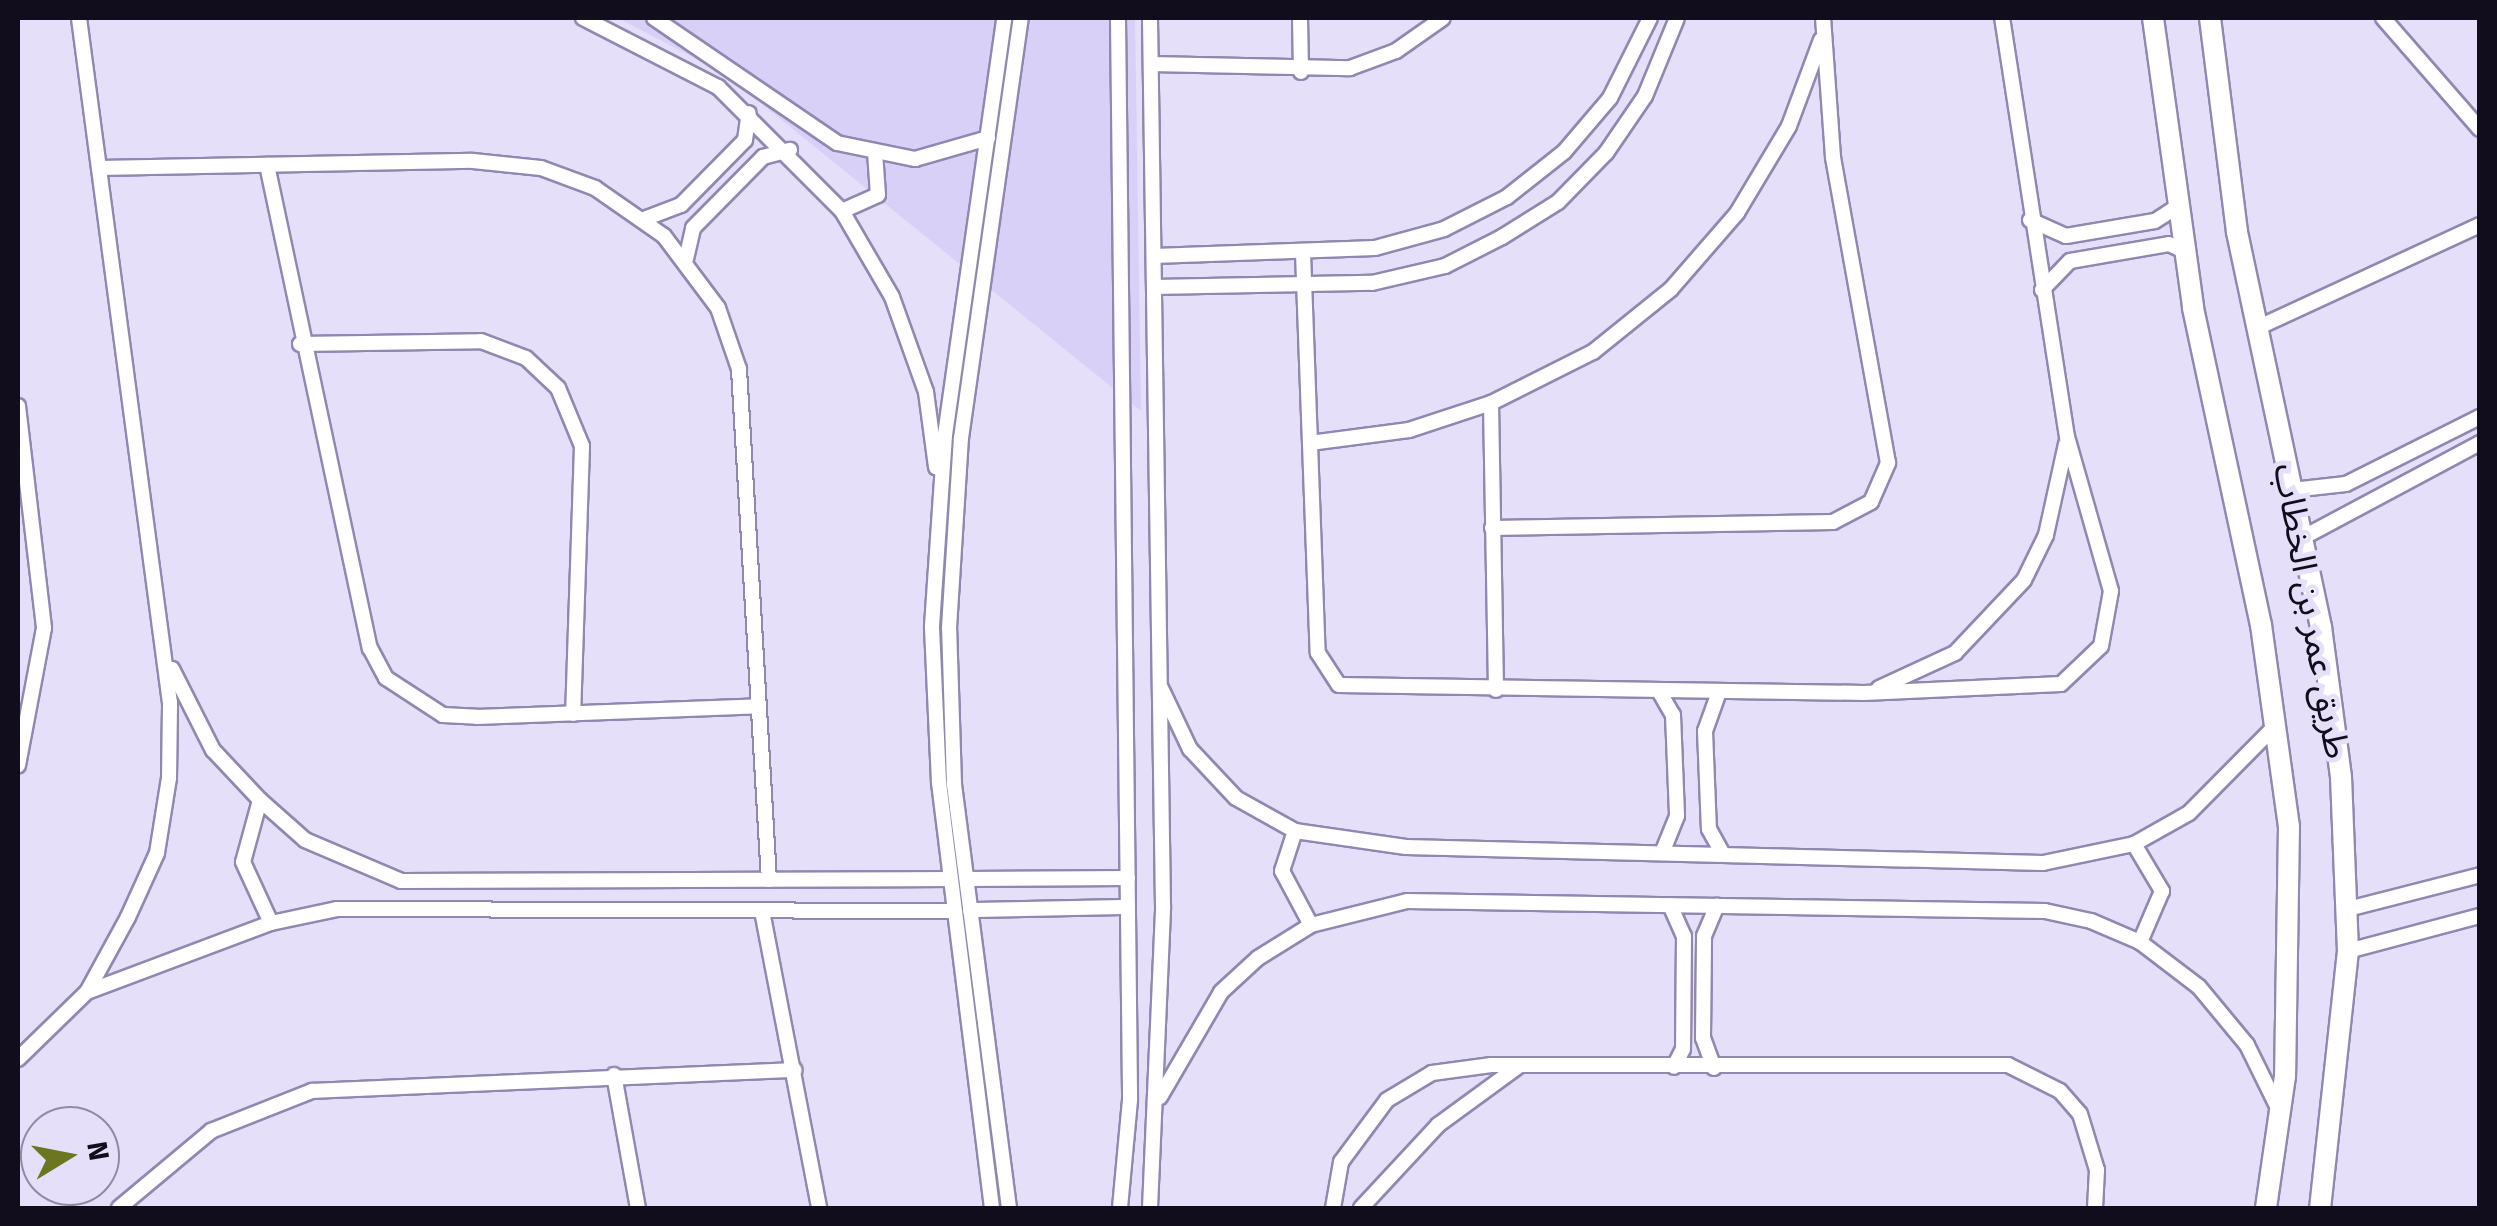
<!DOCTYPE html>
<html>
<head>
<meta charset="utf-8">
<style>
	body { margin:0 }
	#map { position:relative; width:2497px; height:1226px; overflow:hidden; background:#e5dffa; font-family:"Fira Sans","Noto Sans Arabic",sans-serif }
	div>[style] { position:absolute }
	.built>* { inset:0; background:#d9d0f8 }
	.roads { filter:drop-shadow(2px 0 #9187b0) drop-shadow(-2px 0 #9187b0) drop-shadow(0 2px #9187b0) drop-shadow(0 -2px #9187b0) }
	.street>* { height:14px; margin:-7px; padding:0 7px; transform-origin:7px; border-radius:7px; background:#fff }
	.secondary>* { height:20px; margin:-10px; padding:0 10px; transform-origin:10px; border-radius:10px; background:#fff }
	span { translate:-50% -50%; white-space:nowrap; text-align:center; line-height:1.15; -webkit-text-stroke:10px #e5dffa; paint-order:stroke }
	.street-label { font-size:35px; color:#120d1c }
	.frame { position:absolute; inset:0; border:20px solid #120d1c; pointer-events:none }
	.north { position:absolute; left:20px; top:1106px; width:100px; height:100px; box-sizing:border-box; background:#e5dffa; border:2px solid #918ba1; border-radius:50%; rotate:80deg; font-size:28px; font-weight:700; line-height:40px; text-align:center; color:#120d1c }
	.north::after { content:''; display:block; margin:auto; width:35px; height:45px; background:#6c7621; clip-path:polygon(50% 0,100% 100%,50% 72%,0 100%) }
</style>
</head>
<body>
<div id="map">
	<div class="built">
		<div style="clip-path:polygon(618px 18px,1135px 18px,1141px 411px,725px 74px)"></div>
	</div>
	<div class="roads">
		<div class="street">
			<div style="left:583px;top:18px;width:152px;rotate:27.1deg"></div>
			<div style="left:718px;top:87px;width:175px;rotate:45deg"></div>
			<div style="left:842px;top:211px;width:99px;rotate:59.8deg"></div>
			<div style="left:892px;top:297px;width:101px;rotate:70.3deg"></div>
			<div style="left:926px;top:392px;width:76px;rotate:82.4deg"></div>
			<div style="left:654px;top:18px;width:222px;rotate:34.3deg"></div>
			<div style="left:837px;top:143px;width:80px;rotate:11.6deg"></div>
			<div style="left:915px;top:159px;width:76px;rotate:-16deg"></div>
			<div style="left:1118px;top:18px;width:1082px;rotate:89.36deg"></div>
			<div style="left:1130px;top:1100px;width:108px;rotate:95.3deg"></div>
			<div style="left:1300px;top:18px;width:54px;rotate:88.9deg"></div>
			<div style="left:2383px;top:18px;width:147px;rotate:48.9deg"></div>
			<div style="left:1151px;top:64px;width:199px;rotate:1.2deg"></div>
			<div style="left:1350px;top:68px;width:49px;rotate:-20.3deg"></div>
			<div style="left:1396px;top:51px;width:57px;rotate:-35.1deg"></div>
			<div style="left:267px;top:165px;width:494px;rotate:78deg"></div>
			<div style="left:370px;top:648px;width:34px;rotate:62deg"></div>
			<div style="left:386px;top:678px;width:68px;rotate:33deg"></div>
			<div style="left:443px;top:715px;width:34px;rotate:3deg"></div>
			<div style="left:477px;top:717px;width:282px;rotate:-2.2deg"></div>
			<div style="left:99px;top:168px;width:374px;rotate:-1.1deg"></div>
			<div style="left:473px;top:161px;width:68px;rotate:5.9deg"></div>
			<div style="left:541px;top:168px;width:58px;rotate:20.3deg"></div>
			<div style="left:595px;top:188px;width:84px;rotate:34.8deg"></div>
			<div style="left:664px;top:236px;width:90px;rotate:53.1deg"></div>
			<div style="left:718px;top:308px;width:65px;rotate:71deg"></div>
			<div style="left:739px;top:369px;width:512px;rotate:86.64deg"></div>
			<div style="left:842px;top:211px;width:39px;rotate:-24deg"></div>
			<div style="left:878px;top:195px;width:39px;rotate:-94deg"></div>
			<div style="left:644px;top:219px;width:40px;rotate:-21deg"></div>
			<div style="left:681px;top:205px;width:91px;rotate:-45.4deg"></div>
			<div style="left:745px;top:140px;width:27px;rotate:-82deg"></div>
			<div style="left:2030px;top:220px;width:39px;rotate:24deg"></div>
			<div style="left:2066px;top:236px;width:90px;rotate:-9.6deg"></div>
			<div style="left:2155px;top:221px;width:27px;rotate:-33deg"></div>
			<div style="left:1303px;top:253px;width:400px;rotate:87.9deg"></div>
			<div style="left:1318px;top:653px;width:38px;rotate:57deg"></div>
			<div style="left:1339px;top:685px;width:525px;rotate:0.87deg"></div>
			<div style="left:1864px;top:693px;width:197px;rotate:-2.6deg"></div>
			<div style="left:2061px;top:684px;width:55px;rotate:-43.5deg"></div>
			<div style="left:2101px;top:646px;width:56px;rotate:-79.7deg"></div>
			<div style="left:2111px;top:591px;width:160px;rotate:-105.9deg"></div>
			<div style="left:2067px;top:437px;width:424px;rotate:-98.8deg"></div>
			<div style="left:1154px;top:256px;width:221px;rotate:-2.1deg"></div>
			<div style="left:1375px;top:248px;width:72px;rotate:-15.4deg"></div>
			<div style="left:1444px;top:229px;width:71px;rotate:-26.9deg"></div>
			<div style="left:1507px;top:197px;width:73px;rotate:-38.3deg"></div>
			<div style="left:1564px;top:152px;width:71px;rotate:-49.6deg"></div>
			<div style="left:1610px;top:98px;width:89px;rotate:-63.4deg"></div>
			<div style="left:686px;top:259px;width:32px;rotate:-77deg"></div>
			<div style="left:693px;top:228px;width:100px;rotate:-45.4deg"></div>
			<div style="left:763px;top:157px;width:28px;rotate:-15deg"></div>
			<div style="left:1154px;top:287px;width:218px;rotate:-1.1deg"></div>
			<div style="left:1372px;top:283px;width:75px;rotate:-13.1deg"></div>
			<div style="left:1445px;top:266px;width:64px;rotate:-27deg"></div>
			<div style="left:1502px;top:237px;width:66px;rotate:-32deg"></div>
			<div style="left:1558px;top:202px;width:69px;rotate:-45.6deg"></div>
			<div style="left:1606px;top:153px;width:69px;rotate:-55.6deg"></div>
			<div style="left:1645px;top:96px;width:84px;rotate:-67.7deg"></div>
			<div style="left:2042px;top:290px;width:40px;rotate:-46deg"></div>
			<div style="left:2070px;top:261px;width:100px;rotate:-9.7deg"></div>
			<div style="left:2169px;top:244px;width:17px;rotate:25deg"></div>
			<div style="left:2257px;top:328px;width:246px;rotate:-24.8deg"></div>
			<div style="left:300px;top:344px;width:181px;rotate:-0.9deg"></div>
			<div style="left:481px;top:341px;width:48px;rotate:20.7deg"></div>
			<div style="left:526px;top:358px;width:44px;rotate:43.2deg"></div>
			<div style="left:558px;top:388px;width:63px;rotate:67.5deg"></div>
			<div style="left:582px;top:446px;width:268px;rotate:91.9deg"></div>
			<div style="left:1491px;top:403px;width:287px;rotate:89deg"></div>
			<div style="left:18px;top:406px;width:224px;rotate:83.3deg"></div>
			<div style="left:44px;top:628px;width:140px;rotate:100.7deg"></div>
			<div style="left:1310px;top:443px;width:100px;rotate:-7.5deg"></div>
			<div style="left:1409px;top:430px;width:86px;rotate:-18.2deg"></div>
			<div style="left:1491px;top:403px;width:114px;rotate:-26.6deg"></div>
			<div style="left:1593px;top:352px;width:100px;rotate:-38.9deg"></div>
			<div style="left:1671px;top:289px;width:101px;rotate:-49deg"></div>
			<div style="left:1737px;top:213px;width:101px;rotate:-59.1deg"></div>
			<div style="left:1789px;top:126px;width:92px;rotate:-69.6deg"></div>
			<div style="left:2292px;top:490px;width:54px;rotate:-6.3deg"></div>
			<div style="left:2346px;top:484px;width:150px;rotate:-26.6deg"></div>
			<div style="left:1492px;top:528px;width:341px;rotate:-1deg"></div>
			<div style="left:1833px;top:522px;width:43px;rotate:-27.8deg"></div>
			<div style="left:1871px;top:502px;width:43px;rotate:-66.4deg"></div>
			<div style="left:1888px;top:463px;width:311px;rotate:-100.2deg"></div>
			<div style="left:1833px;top:157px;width:139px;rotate:-94.1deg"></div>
			<div style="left:2302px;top:538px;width:202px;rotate:-28.1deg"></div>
			<div style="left:172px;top:669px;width:91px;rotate:63.2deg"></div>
			<div style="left:213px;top:750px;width:69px;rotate:46.8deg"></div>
			<div style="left:260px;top:800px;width:60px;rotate:41.6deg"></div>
			<div style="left:305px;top:840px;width:104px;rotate:23.1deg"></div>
			<div style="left:401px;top:881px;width:549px;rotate:-0.21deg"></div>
			<div style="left:1161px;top:688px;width:68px;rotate:64.6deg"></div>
			<div style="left:1190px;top:749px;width:67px;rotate:46.8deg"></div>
			<div style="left:1236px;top:798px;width:68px;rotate:29.2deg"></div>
			<div style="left:1295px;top:831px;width:112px;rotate:8.2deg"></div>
			<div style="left:1406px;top:847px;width:637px;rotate:1.44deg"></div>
			<div style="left:2043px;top:863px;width:93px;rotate:-11.8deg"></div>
			<div style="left:2134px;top:844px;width:63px;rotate:-29.4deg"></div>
			<div style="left:2189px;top:813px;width:124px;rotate:-45.3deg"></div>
			<div style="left:1879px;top:688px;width:84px;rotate:-24.7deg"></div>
			<div style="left:1955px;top:653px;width:100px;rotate:-46.6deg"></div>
			<div style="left:2024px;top:580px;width:50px;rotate:-63.9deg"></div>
			<div style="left:2046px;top:535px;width:93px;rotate:-77.6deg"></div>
			<div style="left:1659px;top:691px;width:28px;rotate:60deg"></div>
			<div style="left:1673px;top:715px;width:101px;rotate:87.7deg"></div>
			<div style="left:1677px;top:816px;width:40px;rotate:112deg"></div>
			<div style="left:1719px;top:692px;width:41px;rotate:109.7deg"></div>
			<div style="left:1705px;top:731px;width:98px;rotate:87.7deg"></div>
			<div style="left:1709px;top:829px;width:29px;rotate:61deg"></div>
			<div style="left:260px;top:800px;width:64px;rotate:105.3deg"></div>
			<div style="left:243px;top:862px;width:67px;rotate:65.3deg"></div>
			<div style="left:1295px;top:831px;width:42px;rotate:108deg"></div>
			<div style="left:1282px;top:871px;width:61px;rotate:61.8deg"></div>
			<div style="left:2134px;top:844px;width:55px;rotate:59.2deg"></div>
			<div style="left:2162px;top:891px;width:56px;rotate:113.3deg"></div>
			<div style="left:967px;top:879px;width:161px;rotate:-0.4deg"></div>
			<div style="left:1670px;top:905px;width:34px;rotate:66deg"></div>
			<div style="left:1684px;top:936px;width:113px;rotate:90.5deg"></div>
			<div style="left:1683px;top:1049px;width:20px;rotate:117deg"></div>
			<div style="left:2348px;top:909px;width:136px;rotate:-14.4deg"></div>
			<div style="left:970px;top:910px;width:158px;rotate:-1.1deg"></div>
			<div style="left:762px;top:911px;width:302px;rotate:79.1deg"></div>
			<div style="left:2348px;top:951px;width:137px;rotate:-14.9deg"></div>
			<div style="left:87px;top:992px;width:197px;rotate:-20.6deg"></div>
			<div style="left:271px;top:923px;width:67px;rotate:-12deg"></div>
			<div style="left:337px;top:909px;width:617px;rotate:0.19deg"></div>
			<div style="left:18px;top:1059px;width:96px;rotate:-44.2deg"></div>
			<div style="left:87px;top:992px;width:85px;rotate:-61.3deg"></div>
			<div style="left:128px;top:917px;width:70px;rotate:-65.6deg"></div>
			<div style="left:157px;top:853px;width:76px;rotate:-80.9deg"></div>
			<div style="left:169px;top:778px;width:75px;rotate:-89.2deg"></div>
			<div style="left:170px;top:703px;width:691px;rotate:-97.57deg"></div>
			<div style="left:1714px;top:1068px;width:32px;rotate:-110deg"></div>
			<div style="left:1703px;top:1038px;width:102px;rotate:-89.4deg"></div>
			<div style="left:1704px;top:936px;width:33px;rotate:-67deg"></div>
			<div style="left:614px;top:1075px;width:135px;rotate:79.8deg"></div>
			<div style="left:1160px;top:1097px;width:121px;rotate:-59.8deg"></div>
			<div style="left:1221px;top:992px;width:50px;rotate:-42.6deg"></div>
			<div style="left:1258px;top:958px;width:62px;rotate:-31.9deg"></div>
			<div style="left:1311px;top:925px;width:99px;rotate:-14deg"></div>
			<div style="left:1407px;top:901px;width:638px;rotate:0.9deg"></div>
			<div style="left:2045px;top:911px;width:47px;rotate:12.3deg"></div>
			<div style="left:2091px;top:921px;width:53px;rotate:23.2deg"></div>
			<div style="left:2140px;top:942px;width:74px;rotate:37.3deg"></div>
			<div style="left:2199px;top:987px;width:75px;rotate:50.4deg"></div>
			<div style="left:2247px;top:1045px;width:72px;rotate:63.8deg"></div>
			<div style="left:119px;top:1208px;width:120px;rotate:-39.9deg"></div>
			<div style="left:211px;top:1131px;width:109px;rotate:-21.6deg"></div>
			<div style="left:312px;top:1091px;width:483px;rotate:-2.5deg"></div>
			<div style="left:992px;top:1208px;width:429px;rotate:-97.1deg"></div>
			<div style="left:939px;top:782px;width:156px;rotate:-92.6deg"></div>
			<div style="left:932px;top:626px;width:191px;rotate:-86.1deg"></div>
			<div style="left:945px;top:435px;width:421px;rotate:-81.9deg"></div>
			<div style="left:1009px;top:1208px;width:428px;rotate:-97.4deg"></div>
			<div style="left:954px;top:784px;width:156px;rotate:-91.8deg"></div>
			<div style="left:949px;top:628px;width:190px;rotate:-86.4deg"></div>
			<div style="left:961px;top:438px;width:424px;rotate:-81.9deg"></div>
			<div style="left:1150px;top:1208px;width:302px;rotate:-87.5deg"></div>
			<div style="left:1163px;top:906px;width:888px;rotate:-90.84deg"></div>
			<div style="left:1333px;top:1208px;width:47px;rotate:-80.1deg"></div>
			<div style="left:1341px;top:1162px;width:77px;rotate:-53.4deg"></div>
			<div style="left:1387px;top:1100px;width:52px;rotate:-31deg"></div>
			<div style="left:1432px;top:1073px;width:60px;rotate:-7.7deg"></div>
			<div style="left:1491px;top:1065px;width:517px"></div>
			<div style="left:2008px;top:1065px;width:58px;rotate:26.6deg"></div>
			<div style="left:2060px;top:1091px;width:30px;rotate:49deg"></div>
			<div style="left:2080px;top:1114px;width:59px;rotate:73.1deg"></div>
			<div style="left:2097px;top:1170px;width:38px;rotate:93deg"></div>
			<div style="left:1361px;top:1208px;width:113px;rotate:-47.1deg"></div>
			<div style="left:1438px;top:1125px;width:100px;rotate:-36.1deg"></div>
		</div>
		<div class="secondary">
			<div style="left:2153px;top:18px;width:293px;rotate:82.1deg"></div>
			<div style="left:2193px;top:308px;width:324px;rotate:77.9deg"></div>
			<div style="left:2261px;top:625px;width:203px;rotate:82.1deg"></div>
			<div style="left:2289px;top:826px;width:250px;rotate:90.9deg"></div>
			<div style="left:2285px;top:1076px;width:133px;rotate:98.2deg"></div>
			<div style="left:2210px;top:18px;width:216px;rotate:82.8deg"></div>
			<div style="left:2237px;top:232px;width:404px;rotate:78deg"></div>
			<div style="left:2321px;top:627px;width:151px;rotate:82.4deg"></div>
			<div style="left:2341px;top:777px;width:174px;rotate:87.7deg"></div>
			<div style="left:2348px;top:951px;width:259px;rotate:96.2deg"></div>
		</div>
	</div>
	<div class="street-label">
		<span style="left:2312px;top:611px;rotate:80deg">طريق عمر بن الخطاب</span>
	</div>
	<div class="frame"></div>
	<div class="north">N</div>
</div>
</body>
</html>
